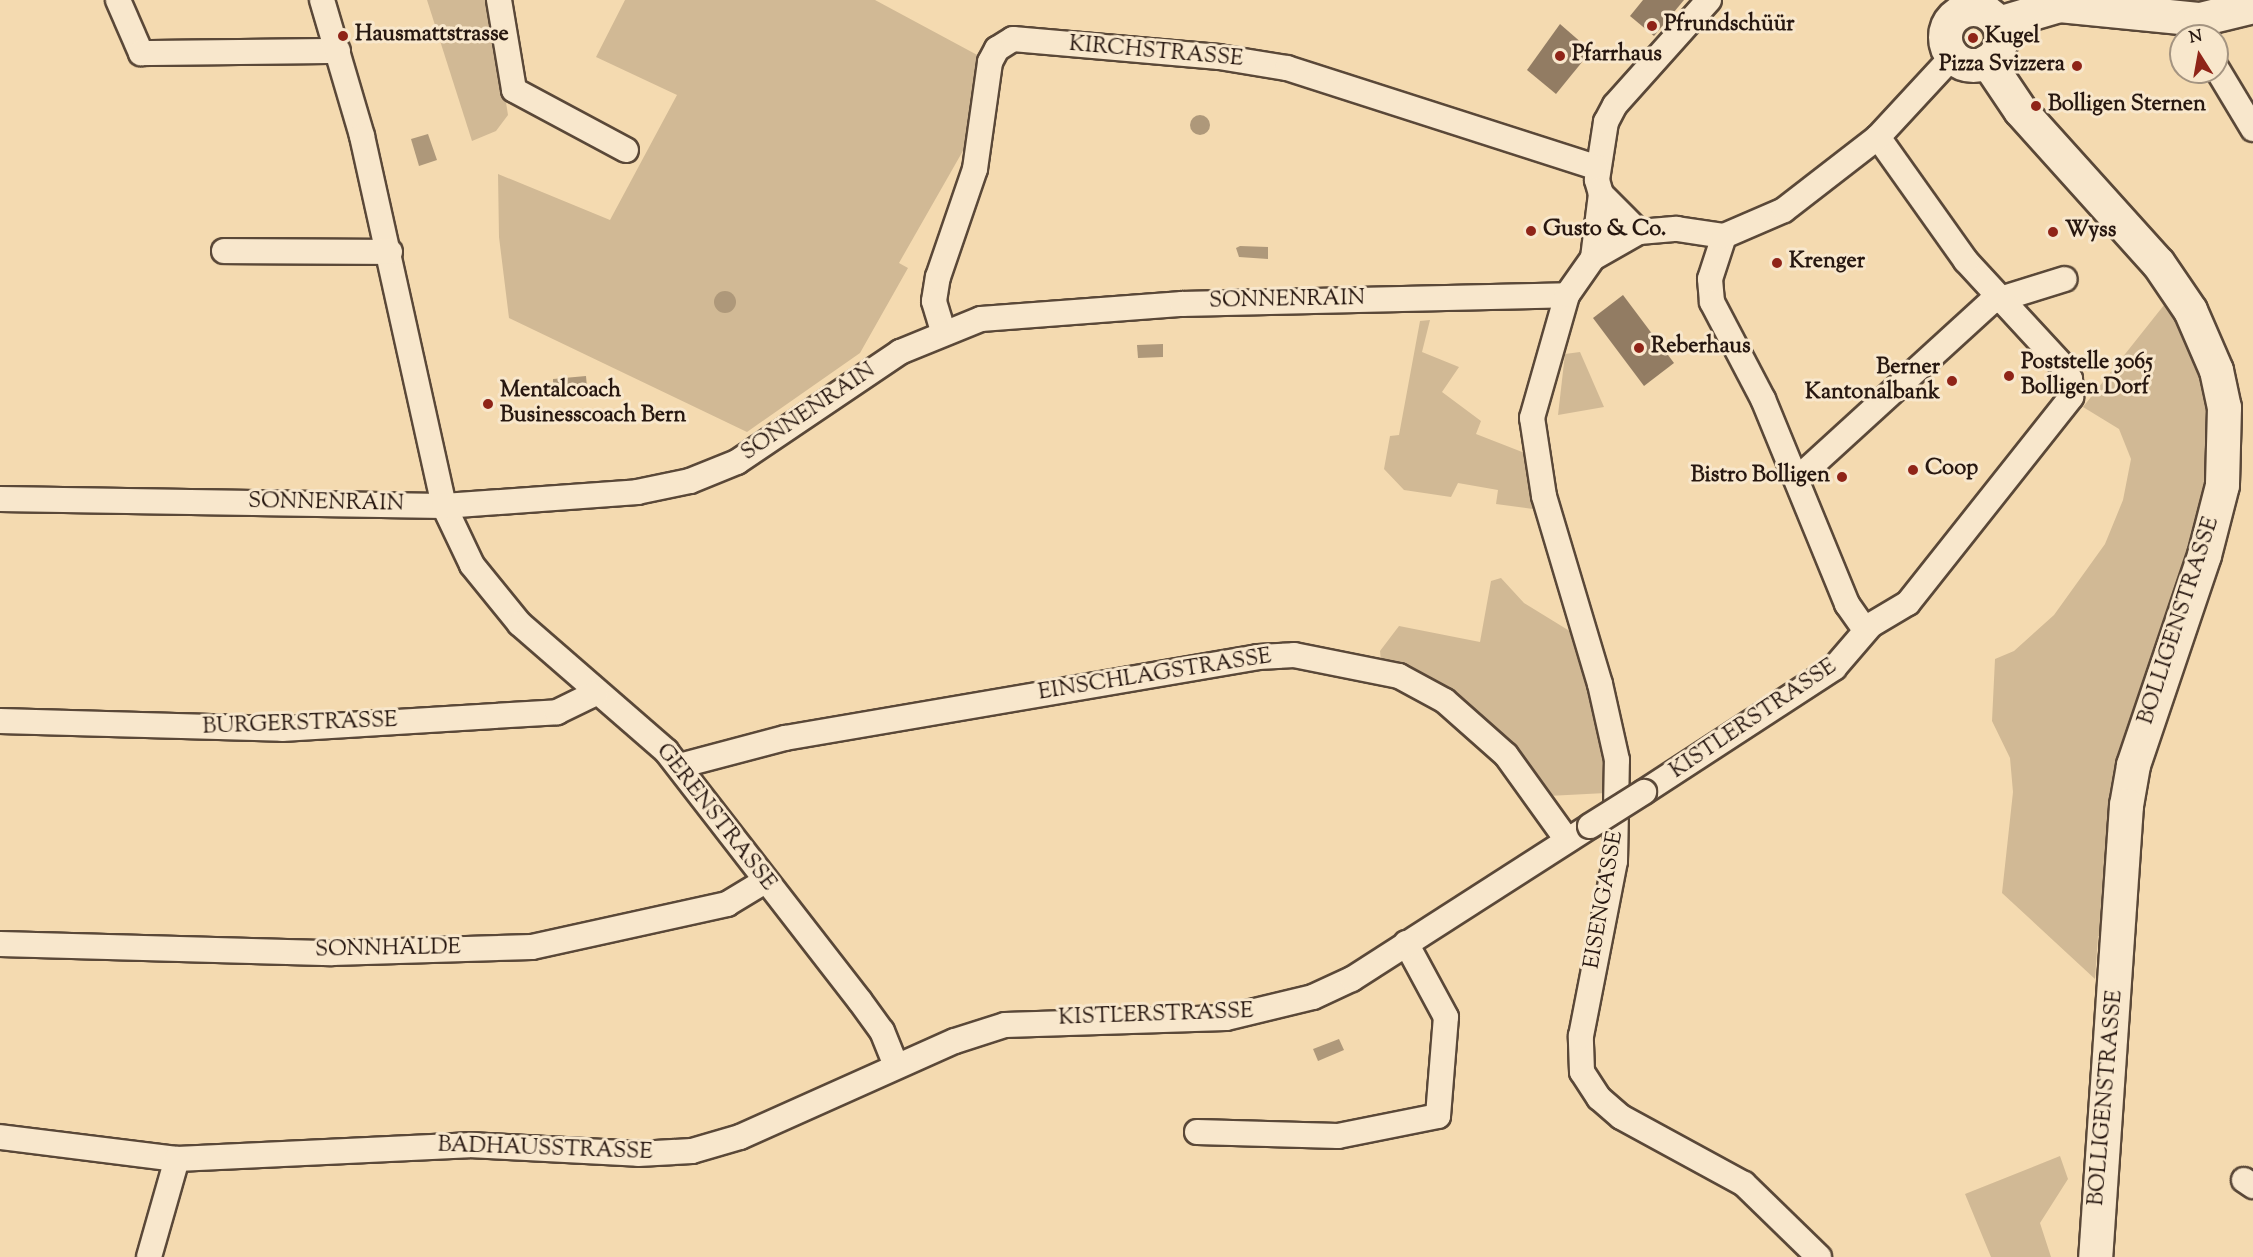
<!DOCTYPE html>
<html>
<head>
<meta charset="utf-8">
<style>
	body { margin:0 }
	#map { position:relative; width:2253px; height:1257px; overflow:hidden; background:#f4dab0; font-family:"Sorts Mill Goudy",serif }
	div>[style] { position:absolute }
	.green>* { inset:0; background:#d1b995 }
	.water>* { inset:0; background:#ae987a }
	.round { border-radius:50% }
	.building>* { inset:0; background:#927c63 }
	.roads { filter:drop-shadow(2px 0 #5a4838) drop-shadow(-2px 0 #5a4838) drop-shadow(0 2px #5a4838) drop-shadow(0 -2px #5a4838) }
	.street>* { height:24px; margin:-12px; padding:0 12px; transform-origin:12px; border-radius:12px; background:#f8e7cc }
	.secondary>* { height:33px; margin:-16.5px; padding:0 16.5px; transform-origin:16.5px; border-radius:16.5px; background:#f8e7cc }
	.secondary>.ring { margin:-16.5px; padding:0; box-sizing:content-box; background:none; border:33px solid #f8e7cc; border-radius:50% }
	.bridges { filter:drop-shadow(2px 0 #5a4838) drop-shadow(-2px 0 #5a4838) drop-shadow(0 2px #5a4838) drop-shadow(0 -2px #5a4838) }
	.street-bridge>* { height:24px; margin:-12px; padding:0 12px; transform-origin:12px; border-radius:12px; background:#f8e7cc }
	.dots>* { width:16px; height:16px; translate:-50% -50%; box-sizing:border-box; border:3px solid #f8e7cc; border-radius:50% }
	span { translate:-50% -50%; white-space:nowrap; text-align:center; line-height:1.15; -webkit-text-stroke:6px #f8e7cc; paint-order:stroke }
	.poi-label { font-size:22px; color:#271710; font-weight:700 }
	.left { translate:0 -50%; text-align:left }
	.right { translate:-100% -50%; text-align:right }
	.street-label { font-size:22px; color:#271710 }
	.north { position:absolute; left:2169px; top:24px; width:60px; height:60px; box-sizing:border-box; background:#f8e7cc; border:2px solid #a49481; border-radius:50%; rotate:349deg; font-size:16px; font-weight:700; line-height:24px; text-align:center; color:#271710 }
	.north::after { content:''; display:block; margin:auto; width:21px; height:27px; background:#8f2418; clip-path:polygon(50% 0,100% 100%,50% 72%,0 100%) }
</style>
</head>
<body>
<div id="map">
	<div class="green">
		<div style="clip-path:polygon(427px 0,490px 0,508px 115px,496px 131px,472px 141px)"></div>
		<div style="clip-path:polygon(625px 0,875px 0,981px 57px,968px 142px,899px 263px,908px 268px,860px 353px,747px 432px,509px 318px,499px 237px,498px 174px,610px 220px,677px 95px,596px 57px)"></div>
		<div style="clip-path:polygon(2168px 300px,2208px 390px,2206px 497px,2106px 937px,2098px 936px,2095px 979px,2002px 893px,2013px 792px,2010px 758px,1992px 721px,1995px 659px,2014px 651px,2054px 615px,2105px 544px,2123px 500px,2131px 459px,2119px 429px,2083px 407px)"></div>
		<div style="clip-path:polygon(1430px 320px,1422px 352px,1459px 367px,1442px 392px,1481px 421px,1476px 434px,1527px 454px,1540px 510px,1496px 504px,1498px 490px,1458px 483px,1451px 497px,1404px 490px,1384px 469px,1390px 436px,1399px 435px,1420px 321px)"></div>
		<div style="clip-path:polygon(1580px 352px,1604px 407px,1558px 415px,1565px 354px)"></div>
		<div style="clip-path:polygon(1501px 578px,1524px 603px,1581px 638px,1613px 774px,1606px 793px,1548px 796px,1381px 661px,1380px 651px,1399px 626px,1480px 642px,1491px 581px)"></div>
		<div style="clip-path:polygon(2060px 1156px,2068px 1179px,2040px 1223px,2051px 1257px,1991px 1257px,1965px 1194px)"></div>
	</div>
	<div class="water">
		<div class="round" style="left:1190px;top:115px;width:20px;height:20px"></div>
		<div style="clip-path:polygon(428px 134px,437px 160px,419px 166px,411px 139px)"></div>
		<div style="clip-path:polygon(1240px 246px,1268px 247px,1268px 259px,1239px 257px,1236px 248px)"></div>
		<div class="round" style="left:714px;top:291px;width:22px;height:22px"></div>
		<div style="clip-path:polygon(1163px 344px,1163px 357px,1138px 358px,1137px 345px)"></div>
		<div style="clip-path:polygon(586px 376px,587px 387px,553px 389px,553px 379px)"></div>
		<div style="clip-path:polygon(1339px 1039px,1344px 1050px,1318px 1061px,1313px 1049px)"></div>
	</div>
	<div class="building">
		<div style="clip-path:polygon(1643px 0,1684px 0,1654px 36px,1630px 16px)"></div>
		<div style="clip-path:polygon(1560px 24px,1591px 51px,1556px 94px,1527px 70px)"></div>
		<div style="clip-path:polygon(1623px 295px,1674px 363px,1644px 386px,1593px 318px)"></div>
	</div>
	<div class="roads">
		<div class="street">
			<div style="left:118px;top:0;width:58px;rotate:66.5deg"></div>
			<div style="left:141px;top:53px;width:197px;rotate:-0.6deg"></div>
			<div style="left:322px;top:0;width:142px;rotate:73.6deg"></div>
			<div style="left:362px;top:136px;width:379px;rotate:77.5deg"></div>
			<div style="left:444px;top:506px;width:65px;rotate:64.6deg"></div>
			<div style="left:472px;top:565px;width:76px;rotate:50.9deg"></div>
			<div style="left:520px;top:624px;width:194px;rotate:41deg"></div>
			<div style="left:666px;top:751px;width:316px;rotate:52.2deg"></div>
			<div style="left:860px;top:1001px;width:37px;rotate:54deg"></div>
			<div style="left:882px;top:1031px;width:38px;rotate:68deg"></div>
			<div style="left:499px;top:0;width:91px;rotate:80.5deg"></div>
			<div style="left:514px;top:90px;width:127px;rotate:28.2deg"></div>
			<div style="left:2217px;top:69px;width:70px;rotate:59deg"></div>
			<div style="left:1639px;top:232px;width:54px;rotate:-135deg"></div>
			<div style="left:1601px;top:194px;width:15px;rotate:-106deg"></div>
			<div style="left:1597px;top:180px;width:59px;rotate:-81.2deg"></div>
			<div style="left:1606px;top:122px;width:19px;rotate:-62deg"></div>
			<div style="left:1615px;top:105px;width:141px;rotate:-48.2deg"></div>
			<div style="left:1724px;top:236px;width:45px;rotate:108deg"></div>
			<div style="left:1710px;top:279px;width:23px;rotate:85deg"></div>
			<div style="left:1712px;top:302px;width:110px;rotate:62.3deg"></div>
			<div style="left:1763px;top:399px;width:222px;rotate:67.7deg"></div>
			<div style="left:1847px;top:604px;width:32px;rotate:55deg"></div>
			<div style="left:224px;top:251px;width:166px;rotate:0.3deg"></div>
			<div style="left:1593px;top:258px;width:64px;rotate:-82.9deg"></div>
			<div style="left:943px;top:331px;width:31px;rotate:-107deg"></div>
			<div style="left:934px;top:301px;width:24px;rotate:-81deg"></div>
			<div style="left:938px;top:277px;width:114px;rotate:-71.1deg"></div>
			<div style="left:975px;top:169px;width:108px;rotate:-82deg"></div>
			<div style="left:990px;top:62px;width:15px;rotate:-62deg"></div>
			<div style="left:997px;top:49px;width:19px;rotate:-32deg"></div>
			<div style="left:1013px;top:39px;width:207px;rotate:5deg"></div>
			<div style="left:1219px;top:57px;width:69px;rotate:9.2deg"></div>
			<div style="left:1287px;top:68px;width:324px;rotate:17.8deg"></div>
			<div style="left:1797px;top:479px;width:263px;rotate:-42.4deg"></div>
			<div style="left:1991px;top:302px;width:77px;rotate:-17.3deg"></div>
			<div style="left:0;top:499px;width:444px;rotate:0.9deg"></div>
			<div style="left:444px;top:506px;width:194px;rotate:-4.1deg"></div>
			<div style="left:637px;top:492px;width:54px;rotate:-11.7deg"></div>
			<div style="left:690px;top:481px;width:51px;rotate:-22deg"></div>
			<div style="left:737px;top:462px;width:197px;rotate:-34deg"></div>
			<div style="left:900px;top:352px;width:87px;rotate:-22.2deg"></div>
			<div style="left:981px;top:319px;width:202px;rotate:-4.3deg"></div>
			<div style="left:1182px;top:304px;width:385px;rotate:-1.3deg"></div>
			<div style="left:0;top:721px;width:282px;rotate:1.6deg"></div>
			<div style="left:282px;top:729px;width:276px;rotate:-3.5deg"></div>
			<div style="left:557px;top:712px;width:43px;rotate:-26deg"></div>
			<div style="left:679px;top:766px;width:110px;rotate:-14.8deg"></div>
			<div style="left:785px;top:738px;width:480px;rotate:-9.7deg"></div>
			<div style="left:1258px;top:657px;width:36px;rotate:-3deg"></div>
			<div style="left:1294px;top:655px;width:107px;rotate:11.3deg"></div>
			<div style="left:1399px;top:676px;width:52px;rotate:28.5deg"></div>
			<div style="left:1445px;top:701px;width:81px;rotate:41.5deg"></div>
			<div style="left:1506px;top:755px;width:105px;rotate:54.3deg"></div>
			<div style="left:1644px;top:792px;width:227px;rotate:-33.1deg"></div>
			<div style="left:1834px;top:668px;width:57px;rotate:-49.3deg"></div>
			<div style="left:1871px;top:625px;width:43px;rotate:-30.7deg"></div>
			<div style="left:1908px;top:603px;width:263px;rotate:-51.6deg"></div>
			<div style="left:2071px;top:397px;width:18px;rotate:-93deg"></div>
			<div style="left:2070px;top:379px;width:16px;rotate:-120deg"></div>
			<div style="left:2062px;top:365px;width:142px;rotate:-132.7deg"></div>
			<div style="left:1966px;top:261px;width:152px;rotate:-125.4deg"></div>
			<div style="left:0;top:944px;width:332px;rotate:1.6deg"></div>
			<div style="left:332px;top:953px;width:200px;rotate:-1.7deg"></div>
			<div style="left:532px;top:947px;width:200px;rotate:-12.4deg"></div>
			<div style="left:727px;top:904px;width:44px;rotate:-31.2deg"></div>
			<div style="left:1197px;top:1132px;width:141px;rotate:1.6deg"></div>
			<div style="left:1338px;top:1136px;width:102px;rotate:-11.3deg"></div>
			<div style="left:1438px;top:1116px;width:99px;rotate:-85.4deg"></div>
			<div style="left:1446px;top:1017px;width:84px;rotate:-118.4deg"></div>
			<div style="left:0;top:1137px;width:178px;rotate:7.1deg"></div>
			<div style="left:2244px;top:1180px;width:11px;rotate:34deg"></div>
			<div style="left:149px;top:1257px;width:102px;rotate:-74.1deg"></div>
			<div style="left:177px;top:1159px;width:292px;rotate:-2.7deg"></div>
			<div style="left:469px;top:1145px;width:169px;rotate:3deg"></div>
			<div style="left:638px;top:1154px;width:54px;rotate:-3.2deg"></div>
			<div style="left:692px;top:1151px;width:50px;rotate:-16.3deg"></div>
			<div style="left:740px;top:1137px;width:235px;rotate:-24.1deg"></div>
			<div style="left:955px;top:1041px;width:52px;rotate:-17.7deg"></div>
			<div style="left:1005px;top:1025px;width:221px;rotate:-1.8deg"></div>
			<div style="left:1226px;top:1018px;width:89px;rotate:-13.6deg"></div>
			<div style="left:1313px;top:997px;width:43px;rotate:-24.8deg"></div>
			<div style="left:1352px;top:979px;width:283px;rotate:-32.7deg"></div>
			<div style="left:1819px;top:1257px;width:105px;rotate:-135.8deg"></div>
			<div style="left:1744px;top:1184px;width:140px;rotate:-151.4deg"></div>
			<div style="left:1621px;top:1117px;width:29px;rotate:-139deg"></div>
			<div style="left:1599px;top:1098px;width:31px;rotate:-123deg"></div>
			<div style="left:1582px;top:1072px;width:36px;rotate:-92deg"></div>
			<div style="left:1581px;top:1036px;width:178px;rotate:-79deg"></div>
			<div style="left:1615px;top:861px;width:101px;rotate:-88.9deg"></div>
			<div style="left:1617px;top:760px;width:78px;rotate:-102.6deg"></div>
			<div style="left:1600px;top:684px;width:196px;rotate:-106.6deg"></div>
			<div style="left:1544px;top:496px;width:79px;rotate:-98.7deg"></div>
			<div style="left:1532px;top:418px;width:128px;rotate:-74.1deg"></div>
			<div style="left:1567px;top:295px;width:45px;rotate:-54.9deg"></div>
			<div style="left:1593px;top:258px;width:53px;rotate:-29.5deg"></div>
			<div style="left:1639px;top:232px;width:38px;rotate:-5deg"></div>
			<div style="left:1677px;top:229px;width:48px;rotate:8.5deg"></div>
			<div style="left:1724px;top:236px;width:65px;rotate:-23.4deg"></div>
			<div style="left:1784px;top:210px;width:119px;rotate:-37.8deg"></div>
			<div style="left:1878px;top:137px;width:109px;rotate:-47.2deg"></div>
		</div>
		<div class="secondary">
			<div class="ring" style="left:1945px;top:9px;width:23px;height:23px"></div>
			<div style="left:1998px;top:23px;width:64px;rotate:-16.4deg"></div>
			<div style="left:2059px;top:5px;width:142px;rotate:5.7deg"></div>
			<div style="left:2200px;top:19px;width:55px;rotate:-13.8deg"></div>
			<div style="left:1987px;top:61px;width:59px;rotate:56deg"></div>
			<div style="left:2020px;top:110px;width:206px;rotate:48deg"></div>
			<div style="left:2158px;top:263px;width:57px;rotate:55.8deg"></div>
			<div style="left:2190px;top:310px;width:65px;rotate:66.6deg"></div>
			<div style="left:2216px;top:370px;width:38px;rotate:78deg"></div>
			<div style="left:2224px;top:407px;width:78px;rotate:91.5deg"></div>
			<div style="left:2222px;top:485px;width:72px;rotate:104.4deg"></div>
			<div style="left:2204px;top:555px;width:222px;rotate:108.7deg"></div>
			<div style="left:2133px;top:765px;width:41px;rotate:99.9deg"></div>
			<div style="left:2126px;top:805px;width:453px;rotate:93.9deg"></div>
		</div>
	</div>
	<div class="bridges">
		<div class="street-bridge">
			<div style="left:1590px;top:826px;width:64px;rotate:-32.2deg"></div>
		</div>
	</div>
	<div class="dots">
		<div style="left:1652px;top:26px;background:#8f2418"></div>
		<div style="left:343px;top:36px;background:#8f2418"></div>
		<div style="left:1973px;top:38px;background:#8f2418"></div>
		<div style="left:1560px;top:56px;background:#8f2418"></div>
		<div style="left:2077px;top:66px;background:#8f2418"></div>
		<div style="left:2036px;top:106px;background:#8f2418"></div>
		<div style="left:1531px;top:231px;background:#8f2418"></div>
		<div style="left:2053px;top:232px;background:#8f2418"></div>
		<div style="left:1777px;top:263px;background:#8f2418"></div>
		<div style="left:1639px;top:348px;background:#8f2418"></div>
		<div style="left:2009px;top:376px;background:#8f2418"></div>
		<div style="left:1952px;top:381px;background:#8f2418"></div>
		<div style="left:488px;top:404px;background:#8f2418"></div>
		<div style="left:1913px;top:470px;background:#8f2418"></div>
		<div style="left:1842px;top:477px;background:#8f2418"></div>
	</div>
	<div class="poi-label">
		<span class="left" style="left:1664px;top:26px">Pfrundschüür</span>
		<span class="left" style="left:355px;top:36px">Hausmattstrasse</span>
		<span class="left" style="left:1985px;top:38px">Kugel</span>
		<span class="left" style="left:1572px;top:56px">Pfarrhaus</span>
		<span class="right" style="left:2065px;top:66px">Pizza Svizzera</span>
		<span class="left" style="left:2048px;top:106px">Bolligen Sternen</span>
		<span class="left" style="left:1543px;top:231px">Gusto &amp; Co.</span>
		<span class="left" style="left:2065px;top:232px">Wyss</span>
		<span class="left" style="left:1789px;top:263px">Krenger</span>
		<span class="left" style="left:1651px;top:348px">Reberhaus</span>
		<span class="left" style="left:2021px;top:376px">Poststelle 3065<br>Bolligen Dorf</span>
		<span class="right" style="left:1940px;top:381px">Berner<br>Kantonalbank</span>
		<span class="left" style="left:500px;top:404px">Mentalcoach<br>Businesscoach Bern</span>
		<span class="left" style="left:1925px;top:470px">Coop</span>
		<span class="right" style="left:1830px;top:477px">Bistro Bolligen</span>
	</div>
	<div class="street-label">
		<span style="left:1156px;top:53px;rotate:5deg">KIRCHSTRASSE</span>
		<span style="left:1287px;top:301px;rotate:-1deg">SONNENRAIN</span>
		<span style="left:809px;top:413px;rotate:-34deg">SONNENRAIN</span>
		<span style="left:326px;top:504px;rotate:1deg">SONNENRAIN</span>
		<span style="left:2180px;top:621px;rotate:-72deg">BOLLIGENSTRASSE</span>
		<span style="left:1155px;top:676px;rotate:-9deg">EINSCHLAGSTRASSE</span>
		<span style="left:1754px;top:720px;rotate:-34deg">KISTLERSTRASSE</span>
		<span style="left:300px;top:725px;rotate:-2deg">BURGERSTRASSE</span>
		<span style="left:715px;top:818px;rotate:52deg">GERENSTRASSE</span>
		<span style="left:1605px;top:900px;rotate:-80deg">EISENGASSE</span>
		<span style="left:388px;top:950px;rotate:-1deg">SONNHALDE</span>
		<span style="left:1156px;top:1016px;rotate:-2deg">KISTLERSTRASSE</span>
		<span style="left:2107px;top:1098px;rotate:-85deg">BOLLIGENSTRASSE</span>
		<span style="left:545px;top:1150px;rotate:2deg">BADHAUSSTRASSE</span>
	</div>
	<div class="north">N</div>
</div>
</body>
</html>
